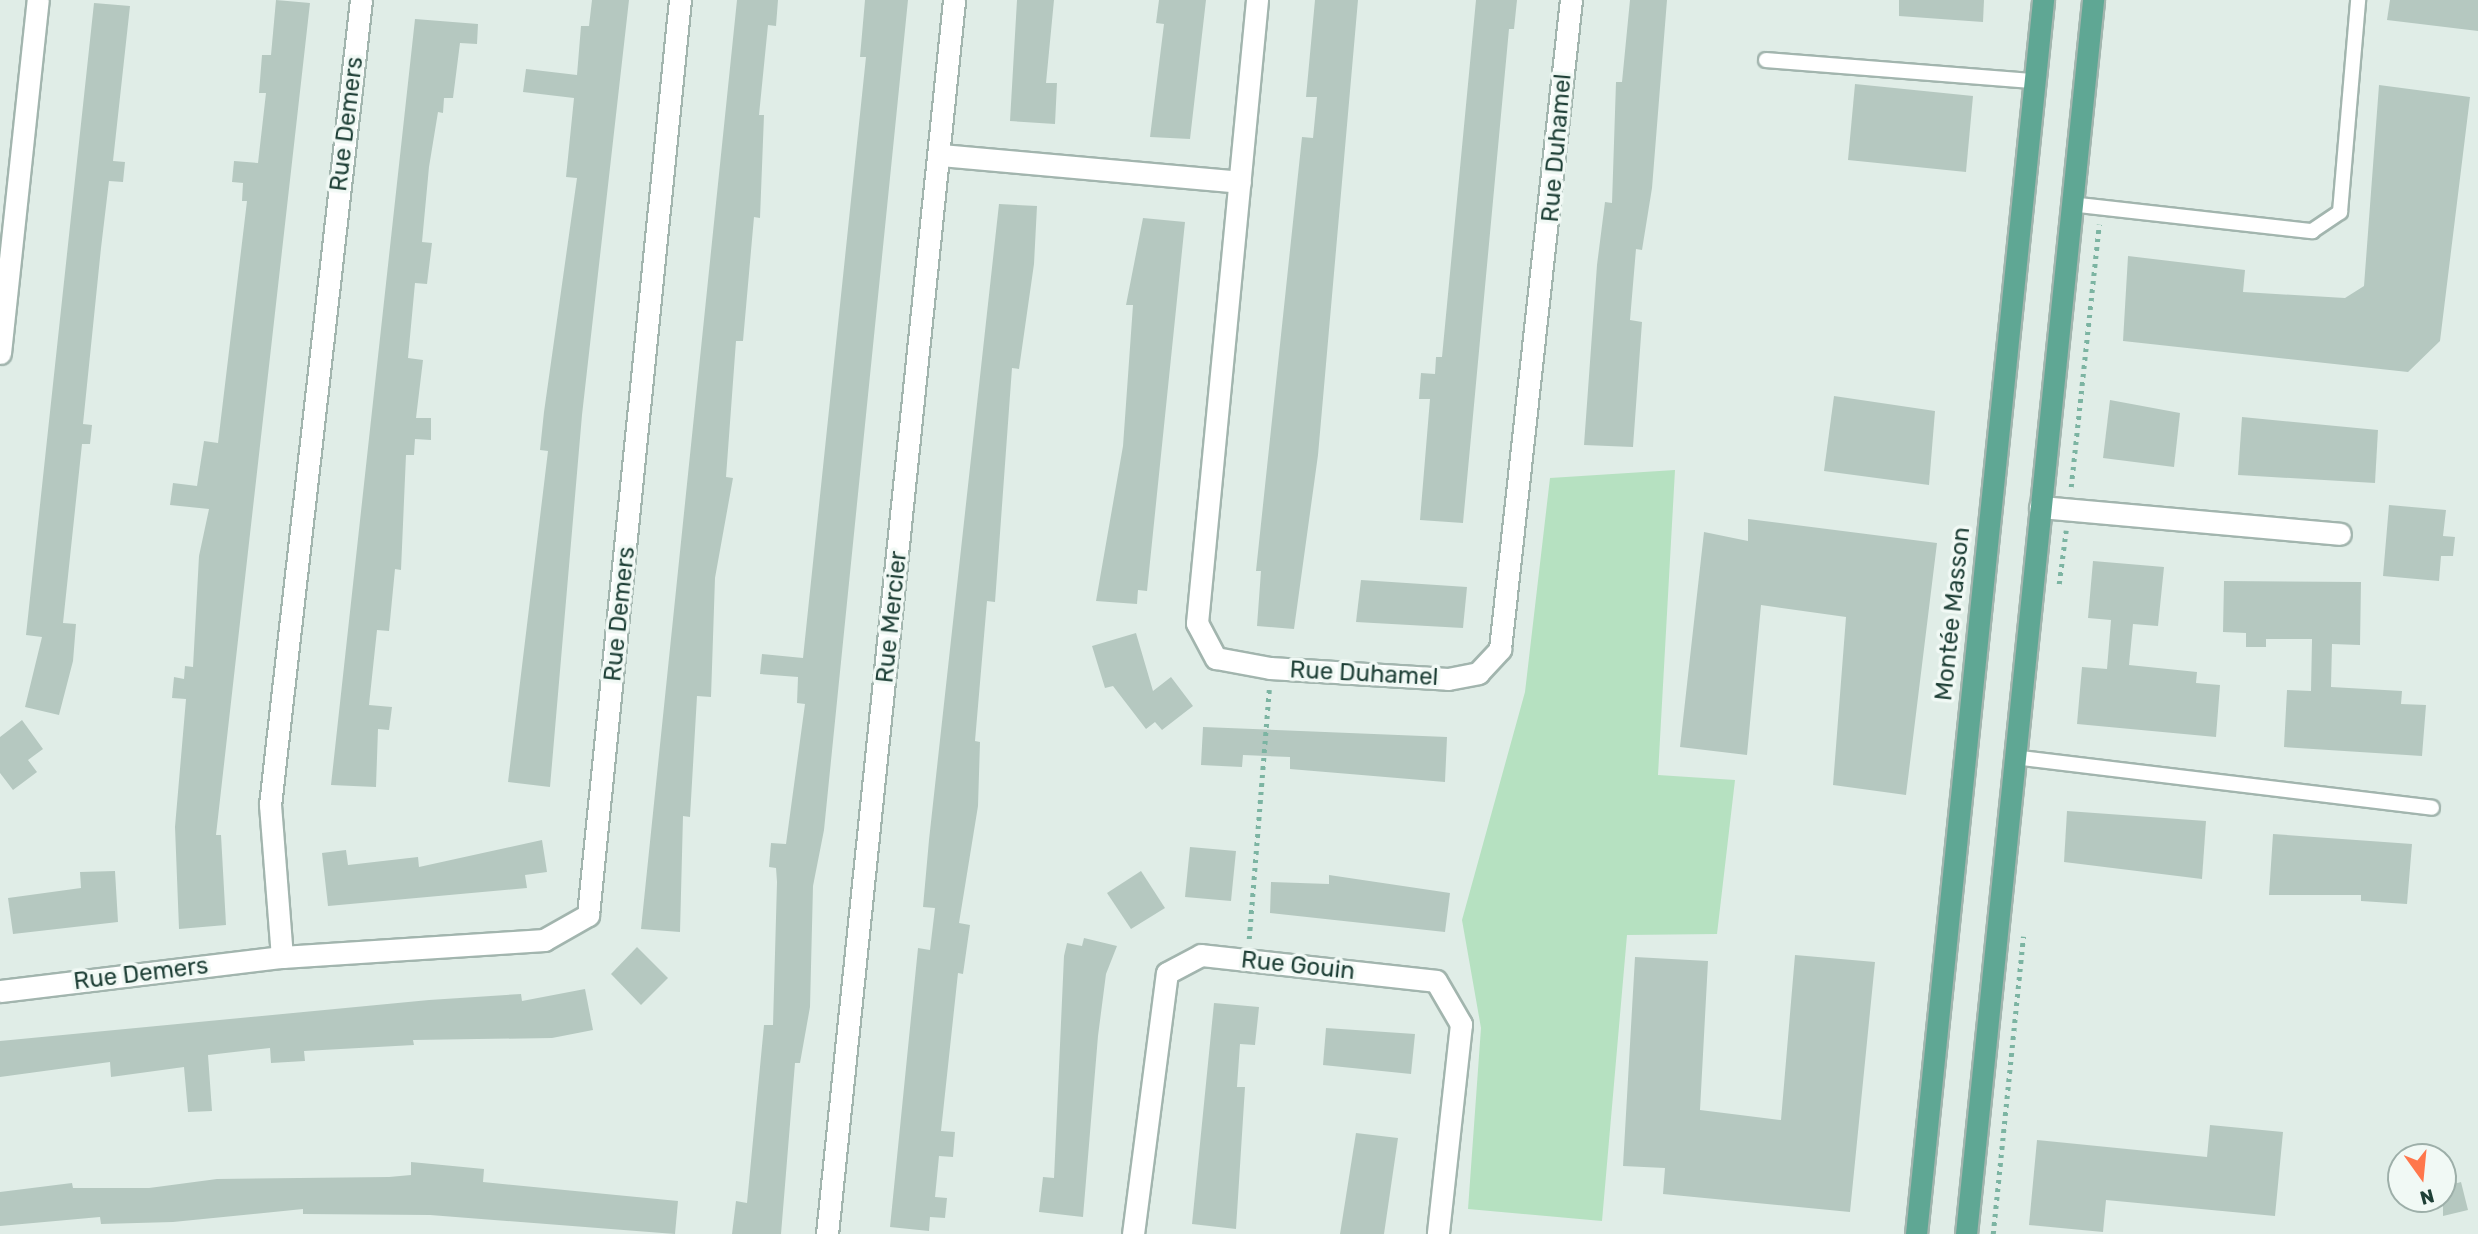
<!DOCTYPE html>
<html>
<head>
<meta charset="utf-8">
<style>
	body { margin:0 }
	#map { position:relative; width:2478px; height:1234px; overflow:hidden; background:#e0ede7; font-family:Rubik,sans-serif }
	div>[style] { position:absolute }
	.green>* { inset:0; background:#b6e1c1 }
	.building>* { inset:0; background:#b5c8c0 }
	.path>* { height:4.5px; margin-top:-2.25px; transform-origin:0; background:repeating-linear-gradient(90deg,#7cb4a2 0 3.5px,transparent 0 8.5px) }
	.roads { filter:drop-shadow(2px 0 #a2b5ae) drop-shadow(-2px 0 #a2b5ae) drop-shadow(0 2px #a2b5ae) drop-shadow(0 -2px #a2b5ae) }
	.lane>* { height:14px; margin:-7px; padding:0 7px; transform-origin:7px; border-radius:7px; background:#fff }
	.street>* { height:21px; margin:-10.5px; padding:0 10.5px; transform-origin:10.5px; border-radius:10.5px; background:#fff }
	.primary>* { height:21px; margin:-10.5px; padding:0 10.5px; transform-origin:10.5px; border-radius:10.5px; background:#5fa794 }
	span { translate:-50% -50%; white-space:nowrap; text-align:center; line-height:1.15; -webkit-text-stroke:7px #f1f9f5; paint-order:stroke }
	.street-label { font-size:24px; color:#1e3f36 }
	.north { position:absolute; left:2387px; top:1143px; width:70px; height:70px; box-sizing:border-box; background:#f1f9f5; border:2px solid #9dafa9; border-radius:50%; rotate:165deg; font-size:19px; font-weight:700; line-height:28px; text-align:center; color:#1e3f36 }
	.north::after { content:''; display:block; margin:auto; width:24px; height:32px; background:#ff774c; clip-path:polygon(50% 0,100% 100%,50% 72%,0 100%) }
</style>
</head>
<body>
<div id="map">
	<div class="green">
		<div style="clip-path:polygon(1675px 470px,1658px 775px,1735px 780px,1717px 934px,1627px 935px,1602px 1221px,1468px 1209px,1481px 1028px,1462px 920px,1525px 692px,1550px 478px)"></div>
	</div>
	<div class="building">
		<div style="clip-path:polygon(276px 0,310px 3px,216px 835px,221px 835px,226px 925px,179px 929px,175px 827px,186px 699px,172px 698px,174px 677px,184px 679px,185px 666px,193px 667px,199px 556px,209px 509px,170px 505px,173px 483px,197px 486px,204px 441px,218px 443px,247px 201px,242px 201px,243px 183px,232px 182px,234px 161px,258px 163px,266px 93px,259px 93px,262px 55px,271px 55px)"></div>
		<div style="clip-path:polygon(592px 0,629px 0,582px 415px,550px 787px,508px 782px,548px 451px,540px 450px,544px 412px,577px 178px,566px 177px,574px 98px,523px 92px,526px 69px,577px 75px,581px 26px,589px 26px)"></div>
		<div style="clip-path:polygon(737px 0,778px 0,776px 26px,768px 25px,759px 115px,764px 115px,760px 218px,754px 217px,743px 341px,736px 341px,726px 477px,733px 478px,715px 578px,711px 697px,697px 696px,690px 817px,683px 816px,680px 932px,641px 929px)"></div>
		<div style="clip-path:polygon(865px 0,908px 0,824px 830px,813px 886px,810px 1007px,800px 1063px,795px 1063px,781px 1234px,732px 1234px,736px 1201px,747px 1203px,764px 1025px,773px 1025px,777px 882px,776px 868px,769px 867px,771px 843px,786px 844px,805px 704px,797px 703px,798px 677px,760px 674px,762px 654px,803px 658px,866px 57px,860px 57px)"></div>
		<div style="clip-path:polygon(1017px 0,1054px 0,1046px 83px,1057px 83px,1055px 124px,1010px 121px)"></div>
		<div style="clip-path:polygon(1159px 0,1206px 0,1190px 139px,1150px 137px,1164px 24px,1156px 23px)"></div>
		<div style="clip-path:polygon(1315px 0,1358px 0,1318px 455px,1294px 629px,1257px 626px,1261px 571px,1256px 571px,1302px 137px,1313px 138px,1317px 97px,1306px 97px)"></div>
		<div style="clip-path:polygon(1476px 0,1517px 0,1514px 29px,1509px 29px,1463px 523px,1420px 520px,1430px 399px,1419px 399px,1421px 373px,1435px 374px,1436px 357px,1442px 357px)"></div>
		<div style="clip-path:polygon(1630px 0,1667px 0,1652px 188px,1642px 250px,1636px 249px,1630px 320px,1642px 322px,1633px 447px,1584px 445px,1597px 265px,1605px 202px,1612px 203px,1616px 82px,1622px 82px)"></div>
		<div style="clip-path:polygon(1899px 0,1984px 0,1983px 22px,1899px 16px)"></div>
		<div style="clip-path:polygon(2390px 0,2478px 0,2478px 31px,2387px 20px)"></div>
		<div style="clip-path:polygon(94px 3px,130px 6px,113px 161px,125px 162px,123px 182px,109px 181px,101px 248px,83px 424px,92px 425px,90px 444px,82px 444px,63px 623px,76px 624px,73px 661px,59px 715px,25px 707px,42px 637px,26px 635px)"></div>
		<div style="clip-path:polygon(415px 19px,478px 24px,477px 44px,460px 43px,453px 98px,444px 98px,443px 113px,438px 112px,429px 167px,422px 242px,432px 243px,427px 284px,415px 283px,408px 358px,423px 360px,416px 418px,431px 418px,431px 440px,415px 439px,414px 455px,406px 455px,401px 570px,395px 569px,389px 631px,377px 630px,369px 705px,392px 707px,389px 730px,378px 729px,376px 787px,331px 785px)"></div>
		<div style="clip-path:polygon(1855px 84px,1973px 96px,1966px 172px,1848px 160px)"></div>
		<div style="clip-path:polygon(2379px 85px,2470px 97px,2440px 341px,2408px 372px,2123px 341px,2128px 256px,2245px 270px,2243px 292px,2345px 298px,2364px 286px)"></div>
		<div style="clip-path:polygon(999px 204px,1037px 206px,1034px 264px,1019px 369px,1012px 368px,995px 602px,987px 601px,975px 741px,980px 742px,978px 806px,959px 923px,970px 925px,963px 974px,958px 973px,941px 1131px,955px 1132px,953px 1157px,939px 1156px,935px 1197px,947px 1198px,945px 1218px,930px 1217px,929px 1231px,890px 1227px,918px 948px,930px 950px,935px 908px,923px 907px,929px 840px)"></div>
		<div style="clip-path:polygon(1143px 218px,1185px 222px,1147px 591px,1138px 590px,1137px 604px,1096px 601px,1123px 446px,1133px 305px,1126px 305px)"></div>
		<div style="clip-path:polygon(1834px 396px,1935px 411px,1929px 485px,1824px 471px)"></div>
		<div style="clip-path:polygon(2110px 400px,2180px 413px,2174px 467px,2103px 458px)"></div>
		<div style="clip-path:polygon(2242px 417px,2378px 430px,2375px 483px,2238px 475px)"></div>
		<div style="clip-path:polygon(2389px 505px,2446px 510px,2443px 536px,2455px 537px,2453px 556px,2441px 556px,2439px 581px,2383px 576px)"></div>
		<div style="clip-path:polygon(1748px 519px,1937px 543px,1906px 795px,1833px 785px,1846px 617px,1761px 605px,1747px 755px,1680px 747px,1704px 532px,1748px 541px)"></div>
		<div style="clip-path:polygon(2093px 561px,2164px 567px,2158px 626px,2133px 624px,2129px 665px,2197px 672px,2196px 683px,2220px 685px,2216px 737px,2077px 724px,2082px 667px,2107px 669px,2111px 620px,2088px 618px)"></div>
		<div style="clip-path:polygon(1361px 580px,1467px 587px,1463px 628px,1356px 622px)"></div>
		<div style="clip-path:polygon(2224px 581px,2361px 582px,2360px 645px,2332px 644px,2331px 687px,2402px 691px,2401px 704px,2426px 705px,2422px 756px,2284px 747px,2287px 690px,2311px 691px,2312px 639px,2266px 639px,2266px 647px,2246px 647px,2246px 633px,2223px 632px)"></div>
		<div style="clip-path:polygon(1136px 633px,1153px 691px,1171px 677px,1193px 706px,1162px 730px,1155px 722px,1146px 729px,1113px 686px,1105px 688px,1092px 646px)"></div>
		<div style="clip-path:polygon(22px 720px,43px 749px,28px 760px,37px 772px,13px 790px,0 773px,0 737px)"></div>
		<div style="clip-path:polygon(1203px 727px,1447px 737px,1445px 782px,1290px 769px,1290px 757px,1243px 755px,1242px 767px,1201px 765px)"></div>
		<div style="clip-path:polygon(2067px 811px,2206px 821px,2202px 879px,2064px 862px)"></div>
		<div style="clip-path:polygon(2273px 834px,2412px 844px,2407px 904px,2361px 901px,2361px 895px,2269px 895px)"></div>
		<div style="clip-path:polygon(542px 840px,547px 872px,525px 875px,527px 888px,328px 906px,322px 853px,346px 850px,348px 865px,418px 857px,419px 867px)"></div>
		<div style="clip-path:polygon(1190px 847px,1236px 851px,1231px 901px,1185px 897px)"></div>
		<div style="clip-path:polygon(115px 871px,118px 922px,13px 934px,8px 898px,81px 888px,80px 872px)"></div>
		<div style="clip-path:polygon(1141px 871px,1165px 908px,1131px 929px,1107px 893px)"></div>
		<div style="clip-path:polygon(1329px 875px,1450px 893px,1445px 932px,1270px 913px,1271px 882px,1329px 884px)"></div>
		<div style="clip-path:polygon(1084px 938px,1117px 946px,1106px 974px,1098px 1036px,1083px 1217px,1039px 1212px,1043px 1177px,1054px 1178px,1064px 956px,1067px 943px,1082px 946px)"></div>
		<div style="clip-path:polygon(637px 947px,668px 978px,641px 1005px,611px 974px)"></div>
		<div style="clip-path:polygon(1795px 955px,1875px 962px,1850px 1212px,1663px 1194px,1665px 1168px,1623px 1166px,1635px 957px,1708px 961px,1700px 1110px,1781px 1120px)"></div>
		<div style="clip-path:polygon(585px 989px,593px 1030px,552px 1038px,413px 1040px,414px 1045px,304px 1051px,305px 1061px,271px 1063px,270px 1048px,208px 1055px,212px 1111px,188px 1112px,184px 1067px,111px 1077px,110px 1062px,0 1077px,0 1041px,429px 1000px,521px 994px,522px 1001px)"></div>
		<div style="clip-path:polygon(1214px 1003px,1259px 1007px,1255px 1045px,1240px 1044px,1237px 1087px,1245px 1087px,1236px 1229px,1192px 1224px)"></div>
		<div style="clip-path:polygon(1326px 1028px,1415px 1034px,1411px 1074px,1323px 1065px)"></div>
		<div style="clip-path:polygon(2210px 1125px,2283px 1132px,2275px 1216px,2106px 1200px,2103px 1232px,2029px 1225px,2037px 1140px,2207px 1157px)"></div>
		<div style="clip-path:polygon(1356px 1133px,1398px 1138px,1384px 1234px,1340px 1234px)"></div>
		<div style="clip-path:polygon(411px 1162px,484px 1169px,483px 1182px,678px 1201px,675px 1234px,430px 1215px,303px 1214px,303px 1209px,173px 1222px,101px 1224px,100px 1217px,0 1226px,0 1192px,72px 1183px,73px 1188px,149px 1188px,217px 1179px,389px 1177px,411px 1175px)"></div>
		<div style="clip-path:polygon(2461px 1182px,2468px 1210px,2443px 1216px,2443px 1187px)"></div>
	</div>
	<div class="path">
		<div style="left:2071px;top:487px;width:264px;rotate:-83.9deg"></div>
		<div style="left:2059px;top:584px;width:54px;rotate:-82.6deg"></div>
		<div style="left:1249px;top:939px;width:250px;rotate:-85.4deg"></div>
		<div style="left:1993px;top:1234px;width:299px;rotate:-84.2deg"></div>
	</div>
	<div class="roads">
		<div class="lane">
			<div style="left:1766px;top:60px;width:269px;rotate:4.5deg"></div>
			<div style="left:2070px;top:204px;width:244px;rotate:6.4deg"></div>
			<div style="left:2312px;top:231px;width:34px;rotate:-34deg"></div>
			<div style="left:2340px;top:212px;width:213px;rotate:-85.1deg"></div>
			<div style="left:2013px;top:757px;width:422px;rotate:6.9deg"></div>
		</div>
		<div class="street">
			<div style="left:1257px;top:0;width:626px;rotate:95.5deg"></div>
			<div style="left:1197px;top:623px;width:40px;rotate:62deg"></div>
			<div style="left:1216px;top:658px;width:55px;rotate:10.5deg"></div>
			<div style="left:1270px;top:668px;width:178px;rotate:3.5deg"></div>
			<div style="left:1448px;top:679px;width:31px;rotate:-11deg"></div>
			<div style="left:1478px;top:673px;width:33px;rotate:-47deg"></div>
			<div style="left:1500px;top:649px;width:653px;rotate:-83.76deg"></div>
			<div style="left:940px;top:155px;width:301px;rotate:5.1deg"></div>
			<div style="left:0;top:353px;width:355px;rotate:-83.9deg"></div>
			<div style="left:2040px;top:507px;width:301px;rotate:5.1deg"></div>
			<div style="left:282px;top:957px;width:152px;rotate:-94.5deg"></div>
			<div style="left:270px;top:805px;width:810px;rotate:-83.55deg"></div>
			<div style="left:0;top:991px;width:284px;rotate:-6.9deg"></div>
			<div style="left:282px;top:957px;width:263px;rotate:-3.7deg"></div>
			<div style="left:544px;top:940px;width:51px;rotate:-29.6deg"></div>
			<div style="left:588px;top:915px;width:920px;rotate:-84.26deg"></div>
			<div style="left:827px;top:1234px;width:1241px;rotate:-84.12deg"></div>
			<div style="left:1133px;top:1234px;width:263px;rotate:-82.6deg"></div>
			<div style="left:1167px;top:973px;width:38px;rotate:-28deg"></div>
			<div style="left:1201px;top:955px;width:236px;rotate:6.3deg"></div>
			<div style="left:1436px;top:981px;width:50px;rotate:59.8deg"></div>
			<div style="left:1461px;top:1024px;width:211px;rotate:96.3deg"></div>
		</div>
		<div class="primary">
			<div style="left:1916px;top:1234px;width:1241px;rotate:-84.12deg"></div>
			<div style="left:1966px;top:1234px;width:1241px;rotate:-84.12deg"></div>
		</div>
	</div>
	<div class="street-label">
		<span style="left:347px;top:124px;rotate:-83deg">Rue Demers</span>
		<span style="left:1557px;top:148px;rotate:-85deg">Rue Duhamel</span>
		<span style="left:620px;top:614px;rotate:-84deg">Rue Demers</span>
		<span style="left:1953px;top:614px;rotate:-84deg">Montée Masson</span>
		<span style="left:892px;top:617px;rotate:-84deg">Rue Mercier</span>
		<span style="left:1364px;top:674px;rotate:3deg">Rue Duhamel</span>
		<span style="left:1298px;top:966px;rotate:6deg">Rue Gouin</span>
		<span style="left:141px;top:974px;rotate:-7deg">Rue Demers</span>
	</div>
	<div class="north">N</div>
</div>
</body>
</html>
